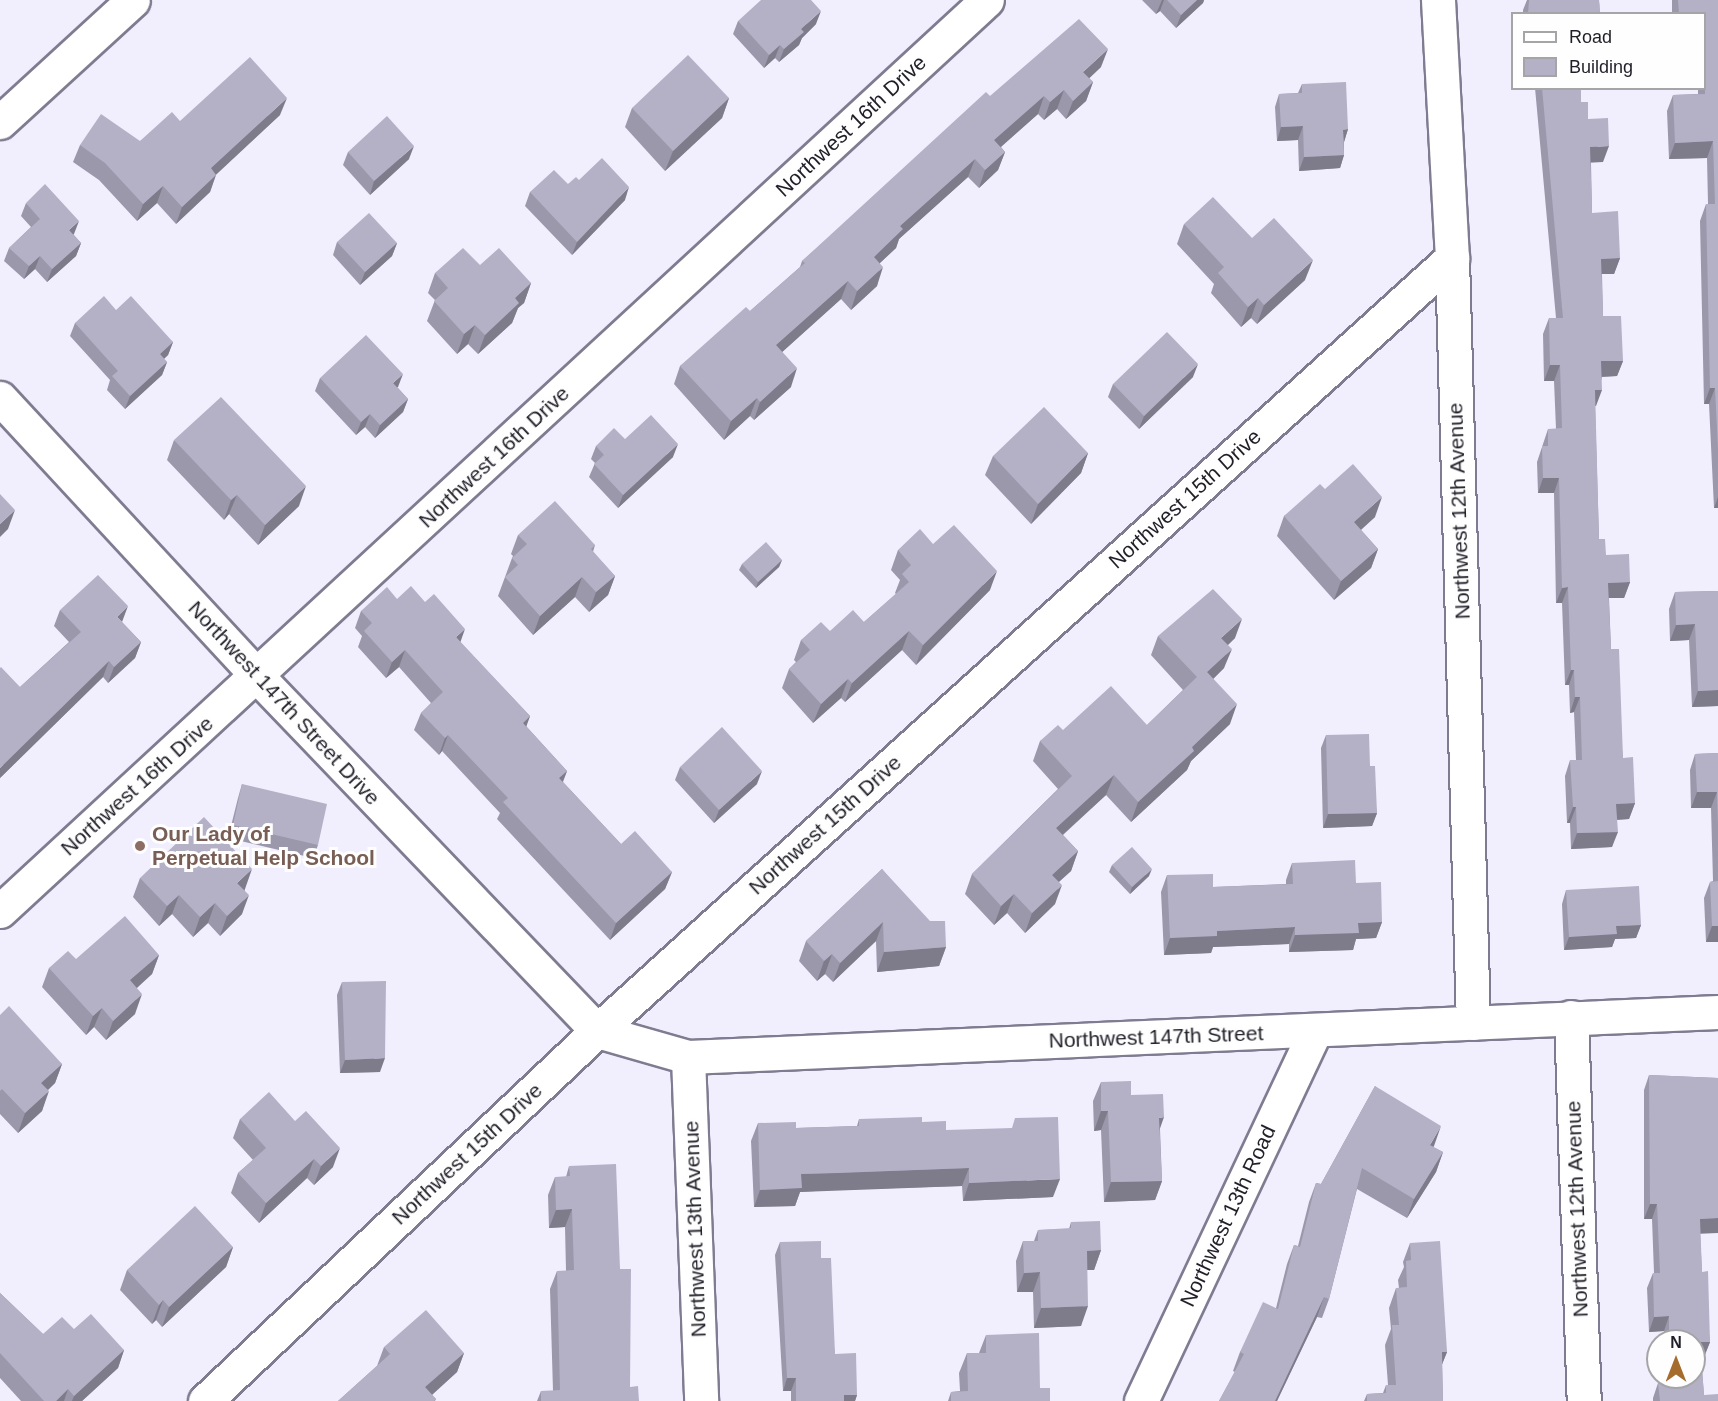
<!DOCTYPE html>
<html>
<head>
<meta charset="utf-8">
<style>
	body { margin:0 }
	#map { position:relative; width:1718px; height:1401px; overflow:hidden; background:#f1effe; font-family:Arial,sans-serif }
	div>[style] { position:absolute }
	.roads { filter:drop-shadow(2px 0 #7f7c91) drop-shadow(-2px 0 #7f7c91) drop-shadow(0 2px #7f7c91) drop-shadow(0 -2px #7f7c91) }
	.street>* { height:33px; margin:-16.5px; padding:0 16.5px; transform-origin:16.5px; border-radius:16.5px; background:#fff }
	.wall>* { inset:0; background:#9b98ab }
	.shaded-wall>* { inset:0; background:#7e7c8b }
	.building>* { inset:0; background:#b4b1c7 }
	.dots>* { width:16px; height:16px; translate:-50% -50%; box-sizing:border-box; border:3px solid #fefefe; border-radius:50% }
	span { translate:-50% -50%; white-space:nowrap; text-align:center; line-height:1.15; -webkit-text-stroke:6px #fefefe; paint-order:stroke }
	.street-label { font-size:21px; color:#201f28 }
	.education-label { font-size:21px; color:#785e54; font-weight:700 }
	.left { translate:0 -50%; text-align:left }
	.legend { position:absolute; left:1511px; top:12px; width:195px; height:78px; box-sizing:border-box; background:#fefefe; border:2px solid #a5a5a8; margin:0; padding:8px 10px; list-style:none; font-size:18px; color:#201f28 }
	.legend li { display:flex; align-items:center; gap:12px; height:30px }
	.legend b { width:30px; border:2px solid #a5a5a8 }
	.north { position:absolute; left:1646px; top:1329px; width:60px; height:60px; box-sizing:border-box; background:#fefefe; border:2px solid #a5a5a8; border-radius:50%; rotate:0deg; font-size:16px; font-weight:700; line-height:24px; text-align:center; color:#201f28 }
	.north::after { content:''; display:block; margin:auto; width:21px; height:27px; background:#a66c2b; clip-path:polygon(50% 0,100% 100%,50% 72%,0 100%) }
</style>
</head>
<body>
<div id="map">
	<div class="roads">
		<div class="street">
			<div style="left:1438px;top:0;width:258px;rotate:86.9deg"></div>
			<div style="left:1452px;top:258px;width:765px;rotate:88.43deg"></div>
			<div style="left:0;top:122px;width:180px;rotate:-42.5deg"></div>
			<div style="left:0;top:398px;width:379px;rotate:47.2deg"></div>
			<div style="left:257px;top:676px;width:492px;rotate:46.2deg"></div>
			<div style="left:597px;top:1031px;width:95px;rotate:15.9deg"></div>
			<div style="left:688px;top:1057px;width:1031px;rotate:-2.5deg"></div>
			<div style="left:0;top:911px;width:1343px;rotate:-42.71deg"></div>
			<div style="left:1571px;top:1017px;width:384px;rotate:88.1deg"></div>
			<div style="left:688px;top:1057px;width:344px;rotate:87.8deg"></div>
			<div style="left:205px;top:1401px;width:539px;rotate:-43.35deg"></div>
			<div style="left:597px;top:1031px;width:1153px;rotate:-42.12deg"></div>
			<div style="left:1141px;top:1401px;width:409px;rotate:-64.8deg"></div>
		</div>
	</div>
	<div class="wall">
		<div style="clip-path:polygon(1142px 0,1204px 0,1203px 3px,1176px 28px,1160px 11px,1156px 14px)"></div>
		<div style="clip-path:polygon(1527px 0,1599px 0,1600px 14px,1523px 14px,1523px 10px)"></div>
		<div style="clip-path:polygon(1672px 0,1718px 0,1718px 508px,1714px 508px,1709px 404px,1704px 404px,1700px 221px,1706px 204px,1708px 204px,1707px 158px,1669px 159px,1667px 111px,1673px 95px,1698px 94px,1698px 88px,1704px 88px,1704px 14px,1672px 14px)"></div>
		<div style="clip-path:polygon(738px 21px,816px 24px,802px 38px,799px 45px,779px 62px,775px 58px,764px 68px,733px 34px)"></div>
		<div style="clip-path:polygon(1101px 67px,1089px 78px,1093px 82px,1086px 101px,1066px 119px,1057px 109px,1044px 120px,1038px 114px,1001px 147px,1005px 152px,998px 170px,979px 188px,968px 177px,899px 239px,896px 248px,880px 263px,877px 286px,851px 310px,841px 299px,782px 352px,791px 387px,754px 420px,750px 416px,724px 440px,674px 384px,680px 366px,750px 311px,800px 267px,802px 261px,990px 96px)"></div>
		<div style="clip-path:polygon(1302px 84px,1348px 129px,1344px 142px,1344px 155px,1340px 168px,1299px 171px,1298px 140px,1277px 141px,1275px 107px,1279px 94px,1298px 93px)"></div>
		<div style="clip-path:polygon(1535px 88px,1581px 88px,1581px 102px,1588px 119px,1603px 162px,1591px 162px,1592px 213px,1620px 258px,1614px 274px,1602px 274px,1603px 316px,1623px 361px,1617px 376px,1602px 377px,1595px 406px,1599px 539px,1606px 555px,1630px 582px,1624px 598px,1609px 598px,1611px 649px,1623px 758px,1635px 803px,1629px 819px,1617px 820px,1612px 847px,1571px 849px,1570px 823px,1567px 823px,1565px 776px,1570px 760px,1576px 760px,1574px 712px,1570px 713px,1569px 685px,1565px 685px,1562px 603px,1556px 603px,1554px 493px,1538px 493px,1537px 462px,1548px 429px,1556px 429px,1554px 381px,1544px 381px,1543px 334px,1549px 318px,1556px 318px)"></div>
		<div style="clip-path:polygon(729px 98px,722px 118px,665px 171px,625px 127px,632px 108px)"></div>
		<div style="clip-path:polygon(280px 115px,216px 174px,210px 192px,176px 224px,157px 203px,137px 221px,99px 180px,73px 162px,80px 145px,140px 141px,180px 121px)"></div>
		<div style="clip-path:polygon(348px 152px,409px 159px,370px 195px,343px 165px)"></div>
		<div style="clip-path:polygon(579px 180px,625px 200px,572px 255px,525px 206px,530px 192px,568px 184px)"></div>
		<div style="clip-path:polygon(26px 203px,73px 234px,81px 243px,76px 256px,47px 282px,35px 269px,24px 279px,4px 261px,9px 248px,31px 227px,21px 216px)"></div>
		<div style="clip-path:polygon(1184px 224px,1252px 238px,1305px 280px,1257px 324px,1251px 318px,1241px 327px,1211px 293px,1214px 284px,1177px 244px)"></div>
		<div style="clip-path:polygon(337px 242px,397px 243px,392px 256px,360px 285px,333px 255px)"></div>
		<div style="clip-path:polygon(480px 265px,531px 283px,524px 303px,518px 308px,512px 323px,478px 354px,468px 344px,457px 354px,427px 321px,435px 300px,428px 293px,435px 273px)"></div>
		<div style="clip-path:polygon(116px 310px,173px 342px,168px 355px,164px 359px,167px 362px,162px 375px,125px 409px,107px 390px,110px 380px,70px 336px,75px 323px)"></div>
		<div style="clip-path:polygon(1193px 377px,1139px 429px,1108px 397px,1113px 384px)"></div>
		<div style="clip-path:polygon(320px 378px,398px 388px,408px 399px,403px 412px,375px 438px,365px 427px,356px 435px,315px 391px)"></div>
		<div style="clip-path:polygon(625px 439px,673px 457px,618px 508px,589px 477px,595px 463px,591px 459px,596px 446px)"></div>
		<div style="clip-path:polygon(174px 440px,299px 506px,258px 545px,229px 514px,224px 520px,167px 460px)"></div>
		<div style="clip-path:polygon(1088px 453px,1081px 473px,1031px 524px,985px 475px,993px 456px)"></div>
		<div style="clip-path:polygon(1325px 489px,1375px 517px,1361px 530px,1378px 549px,1371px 568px,1334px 600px,1277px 536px,1284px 516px)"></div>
		<div style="clip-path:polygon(518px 535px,595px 545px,593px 552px,615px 576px,608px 595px,589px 612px,575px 597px,533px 635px,498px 596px,512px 558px,513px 556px,511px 554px)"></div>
		<div style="clip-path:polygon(933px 544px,990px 590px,916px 665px,902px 650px,845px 702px,841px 698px,813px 723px,782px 688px,789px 669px,796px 662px,794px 660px,801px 640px,830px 631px,864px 622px,896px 594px,895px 593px,900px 580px,891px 570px,898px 550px)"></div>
		<div style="clip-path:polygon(782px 560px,779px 567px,756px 588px,739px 570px,742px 564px)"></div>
		<div style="clip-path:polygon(1718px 591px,1718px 706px,1692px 707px,1689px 640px,1670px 641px,1669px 609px,1675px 592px)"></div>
		<div style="clip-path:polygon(397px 599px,460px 642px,530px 716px,526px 726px,567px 771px,563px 782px,621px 844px,672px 872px,665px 889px,610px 940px,497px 819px,500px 813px,442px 751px,439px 755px,414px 730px,421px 713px,431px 703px,399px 667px,386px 678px,358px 647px,362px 636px,355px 628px,361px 611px)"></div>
		<div style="clip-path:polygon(60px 610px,122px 622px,141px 642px,135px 658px,108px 683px,103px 677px,0 778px,20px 687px,69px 642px,54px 626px)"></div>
		<div style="clip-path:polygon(1158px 636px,1235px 638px,1228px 645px,1224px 668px,1213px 679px,1230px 724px,1191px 761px,1187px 770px,1131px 822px,1106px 795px,1063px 835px,1078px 851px,1071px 871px,1059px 882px,1055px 904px,1025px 933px,1007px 913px,994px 925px,965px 894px,972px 874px,1058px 789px,1033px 761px,1040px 741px,1063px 730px,1147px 725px,1183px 690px,1151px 655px)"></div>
		<div style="clip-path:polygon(1326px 735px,1370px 766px,1377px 813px,1372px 826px,1323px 828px,1321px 748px)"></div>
		<div style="clip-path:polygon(1718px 753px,1718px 942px,1706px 942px,1704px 898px,1710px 882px,1713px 881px,1711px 808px,1691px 808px,1690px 770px,1695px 754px)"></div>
		<div style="clip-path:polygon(680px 767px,757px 784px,714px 823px,675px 780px)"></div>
		<div style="clip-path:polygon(242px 784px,318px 845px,313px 858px,228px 838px,238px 798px)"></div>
		<div style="clip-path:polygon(1292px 863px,1356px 883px,1382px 922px,1376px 938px,1356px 939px,1353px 950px,1289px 952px,1289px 944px,1213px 947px,1211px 953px,1164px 955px,1161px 892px,1167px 875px,1213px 887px,1286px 884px,1286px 880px)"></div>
		<div style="clip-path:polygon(1112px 865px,1149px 876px,1130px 894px,1109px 872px)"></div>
		<div style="clip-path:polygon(882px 869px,946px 947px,939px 966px,877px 972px,876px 941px,833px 982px,825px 974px,817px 981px,799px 961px,806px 941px)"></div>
		<div style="clip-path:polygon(140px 878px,245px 889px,242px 914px,220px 936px,208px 923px,193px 937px,172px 914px,159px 926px,133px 897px)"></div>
		<div style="clip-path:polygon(1566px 890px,1641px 925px,1636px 938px,1615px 939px,1612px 947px,1564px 950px,1562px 904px)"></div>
		<div style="clip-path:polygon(159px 955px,152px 974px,137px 988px,135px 1014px,106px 1040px,94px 1027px,86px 1035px,42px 987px,49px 968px,76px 959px)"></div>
		<div style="clip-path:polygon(342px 982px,380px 1072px,340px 1073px,337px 995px)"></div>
		<div style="clip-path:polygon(0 1015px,62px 1064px,55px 1083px,48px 1090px,42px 1111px,18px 1133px,0 1114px)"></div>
		<div style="clip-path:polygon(1649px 1075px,1718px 1078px,1718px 1233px,1700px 1233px,1702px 1272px,1710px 1342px,1704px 1357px,1701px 1357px,1704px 1395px,1718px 1401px,1653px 1401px,1653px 1398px,1658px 1383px,1664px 1383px,1664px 1377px,1694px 1377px,1694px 1341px,1664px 1341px,1664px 1331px,1649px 1332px,1647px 1288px,1653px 1273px,1654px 1273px,1652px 1219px,1644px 1219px,1644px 1090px)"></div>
		<div style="clip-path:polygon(1101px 1082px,1131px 1095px,1160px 1129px,1162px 1181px,1155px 1200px,1104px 1202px,1101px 1130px,1094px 1131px,1093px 1101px)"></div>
		<div style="clip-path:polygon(1375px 1086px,1433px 1147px,1443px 1152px,1436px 1172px,1407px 1218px,1357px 1189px,1329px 1299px,1322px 1318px,1317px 1317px,1277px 1401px,1219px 1401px,1235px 1372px,1233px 1371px,1240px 1352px,1276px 1308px,1287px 1264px,1294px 1245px,1298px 1246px,1309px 1202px,1316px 1183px,1321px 1184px)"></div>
		<div style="clip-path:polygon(240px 1119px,295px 1121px,333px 1167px,314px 1185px,307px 1178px,259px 1223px,231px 1193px,238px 1173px,253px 1160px,233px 1138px)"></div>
		<div style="clip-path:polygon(859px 1119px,922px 1122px,946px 1130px,1053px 1197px,963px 1201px,962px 1186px,831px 1190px,800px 1192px,795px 1206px,754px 1207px,751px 1141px,758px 1123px,796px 1128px,857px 1126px)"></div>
		<div style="clip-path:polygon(569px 1166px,620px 1269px,630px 1387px,639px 1401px,537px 1401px,541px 1391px,553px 1391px,550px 1289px,557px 1271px,566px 1271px,565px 1227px,549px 1228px,548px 1195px,555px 1177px,566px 1177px)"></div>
		<div style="clip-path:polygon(1071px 1222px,1101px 1250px,1094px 1270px,1087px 1270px,1081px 1326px,1034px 1328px,1033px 1292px,1017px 1292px,1016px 1261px,1023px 1241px,1034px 1241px,1038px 1230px,1069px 1229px)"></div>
		<div style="clip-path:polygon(780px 1242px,821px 1258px,835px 1354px,857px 1395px,855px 1401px,791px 1401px,791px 1391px,783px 1391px,775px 1255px)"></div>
		<div style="clip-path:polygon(1410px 1243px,1447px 1352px,1442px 1364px,1443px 1401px,1364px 1401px,1367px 1394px,1383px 1393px,1386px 1385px,1388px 1385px,1385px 1345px,1391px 1329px,1389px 1308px,1396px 1288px,1399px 1288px,1398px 1280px,1404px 1267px,1403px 1262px)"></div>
		<div style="clip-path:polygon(233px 1247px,226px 1267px,162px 1327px,156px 1320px,152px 1324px,120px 1290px,127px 1270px)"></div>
		<div style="clip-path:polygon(0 1293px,43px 1334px,74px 1329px,124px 1350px,118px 1368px,82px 1401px,21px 1401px,0 1378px)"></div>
		<div style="clip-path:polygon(986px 1335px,1040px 1388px,1050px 1401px,948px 1401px,951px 1392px,960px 1391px,959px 1373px,967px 1353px,979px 1353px)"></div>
		<div style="clip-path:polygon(384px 1347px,464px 1353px,457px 1372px,432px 1395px,436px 1399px,435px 1401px,338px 1401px,377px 1366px)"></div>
	</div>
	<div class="shaded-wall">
		<div style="clip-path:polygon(1162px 0,1164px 0,1160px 11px,1156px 14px)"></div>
		<div style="clip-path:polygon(1197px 0,1204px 0,1203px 3px,1176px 28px,1181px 15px)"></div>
		<div style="clip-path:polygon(821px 11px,816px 24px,802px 38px,799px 45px,779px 62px,784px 49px,801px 29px)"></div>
		<div style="clip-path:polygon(780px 45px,775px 58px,764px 68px,769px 55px)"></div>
		<div style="clip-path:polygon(1108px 49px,1101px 67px,1077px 90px,1083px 72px)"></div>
		<div style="clip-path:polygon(1093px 82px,1086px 101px,1066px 119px,1073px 101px)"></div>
		<div style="clip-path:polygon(1064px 90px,1057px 109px,1044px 120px,1050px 102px)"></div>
		<div style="clip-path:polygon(1044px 96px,1038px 114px,987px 159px,994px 140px)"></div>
		<div style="clip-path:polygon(287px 98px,280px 115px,204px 186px,211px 168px)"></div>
		<div style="clip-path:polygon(729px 98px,722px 118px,665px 171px,673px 151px)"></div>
		<div style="clip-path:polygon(1303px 126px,1298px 140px,1277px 141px,1281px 127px)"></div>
		<div style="clip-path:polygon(1348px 129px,1344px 142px,1343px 130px)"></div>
		<div style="clip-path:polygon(1713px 141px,1707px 158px,1669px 159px,1675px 143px)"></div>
		<div style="clip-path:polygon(414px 146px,409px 159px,370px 195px,374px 181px)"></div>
		<div style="clip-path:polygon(1609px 146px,1603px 162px,1584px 163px,1590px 147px)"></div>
		<div style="clip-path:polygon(1005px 152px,998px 170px,979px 188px,985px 170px)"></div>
		<div style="clip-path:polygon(1344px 155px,1340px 168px,1299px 171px,1304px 157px)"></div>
		<div style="clip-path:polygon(975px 159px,968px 177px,899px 239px,896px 248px,867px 275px,874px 257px,900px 226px)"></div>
		<div style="clip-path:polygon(216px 175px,210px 192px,176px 224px,182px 207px)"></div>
		<div style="clip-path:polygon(163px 186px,157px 203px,137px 221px,143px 204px)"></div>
		<div style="clip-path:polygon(629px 187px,625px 200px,572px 255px,577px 242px)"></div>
		<div style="clip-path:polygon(79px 221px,74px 234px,64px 243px,69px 230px)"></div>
		<div style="clip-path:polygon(81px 243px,76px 256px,47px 282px,52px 269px)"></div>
		<div style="clip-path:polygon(397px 243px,392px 256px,360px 285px,365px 272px)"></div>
		<div style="clip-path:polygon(40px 256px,35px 269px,24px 279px,29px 266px)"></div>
		<div style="clip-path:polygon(1620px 258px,1614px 274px,1596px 274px,1601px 259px)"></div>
		<div style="clip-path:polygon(1313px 260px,1305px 280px,1257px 324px,1264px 305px)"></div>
		<div style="clip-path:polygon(883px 267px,877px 286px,851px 310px,857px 291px)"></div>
		<div style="clip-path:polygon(848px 281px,841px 299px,770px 363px,776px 345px)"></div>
		<div style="clip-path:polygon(531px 283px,524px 303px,518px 308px,512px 323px,478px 354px,485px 335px,515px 298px)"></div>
		<div style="clip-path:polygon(1258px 298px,1251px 318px,1241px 327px,1248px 307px)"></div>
		<div style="clip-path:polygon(475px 325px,468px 344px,457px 354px,464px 334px)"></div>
		<div style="clip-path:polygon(173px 342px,168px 355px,155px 367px,160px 354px)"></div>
		<div style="clip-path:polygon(1601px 361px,1623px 361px,1617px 376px,1596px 377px)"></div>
		<div style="clip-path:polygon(167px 362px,162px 375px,125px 409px,130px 396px)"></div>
		<div style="clip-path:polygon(1198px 364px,1193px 377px,1139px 429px,1144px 416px)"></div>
		<div style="clip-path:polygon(1550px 365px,1560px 365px,1554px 381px,1544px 381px)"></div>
		<div style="clip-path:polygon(797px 368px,791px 387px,754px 420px,760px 402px)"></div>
		<div style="clip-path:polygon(403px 374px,398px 387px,388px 396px,393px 383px)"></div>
		<div style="clip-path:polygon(1710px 388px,1715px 388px,1709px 404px,1704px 404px)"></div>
		<div style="clip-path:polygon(1595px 390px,1602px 390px,1596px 406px,1589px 406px)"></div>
		<div style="clip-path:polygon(757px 398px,750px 416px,724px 440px,731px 421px)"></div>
		<div style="clip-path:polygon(408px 399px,403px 412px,375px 438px,380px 425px)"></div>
		<div style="clip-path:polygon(370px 414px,365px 427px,356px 435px,361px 422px)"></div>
		<div style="clip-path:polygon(678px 444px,673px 457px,618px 508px,623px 495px)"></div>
		<div style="clip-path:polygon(1088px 453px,1081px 473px,1031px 524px,1038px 504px)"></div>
		<div style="clip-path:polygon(1543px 478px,1559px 478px,1554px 493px,1538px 493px)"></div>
		<div style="clip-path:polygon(306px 486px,299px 506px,258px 545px,265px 525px)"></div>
		<div style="clip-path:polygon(237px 495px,229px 514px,224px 520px,231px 500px)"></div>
		<div style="clip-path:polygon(1382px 497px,1375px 517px,1347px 542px,1354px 522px)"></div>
		<div style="clip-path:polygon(1718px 497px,1718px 508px,1714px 508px)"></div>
		<div style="clip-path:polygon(15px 510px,8px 529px,0 537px,0 524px)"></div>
		<div style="clip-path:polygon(1378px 549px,1371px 568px,1334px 600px,1341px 581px)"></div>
		<div style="clip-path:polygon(782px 560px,779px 567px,756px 588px,758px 582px)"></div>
		<div style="clip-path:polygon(997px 571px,990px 590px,916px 665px,923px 645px)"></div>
		<div style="clip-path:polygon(615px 576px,608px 595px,589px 612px,596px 592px)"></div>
		<div style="clip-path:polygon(582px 577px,575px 597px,533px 635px,540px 616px)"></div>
		<div style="clip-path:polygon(1630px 582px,1624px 598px,1603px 598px,1608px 583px)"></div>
		<div style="clip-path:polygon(1568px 587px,1562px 603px,1556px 603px,1562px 588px)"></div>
		<div style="clip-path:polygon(128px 606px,122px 622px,117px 617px)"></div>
		<div style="clip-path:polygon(1242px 619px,1235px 638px,1214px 658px,1221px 638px)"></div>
		<div style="clip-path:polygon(1695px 624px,1689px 640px,1670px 641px,1676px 625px)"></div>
		<div style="clip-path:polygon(465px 629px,459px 646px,456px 637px)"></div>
		<div style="clip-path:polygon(909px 631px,902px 650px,845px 702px,852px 683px)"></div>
		<div style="clip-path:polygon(141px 642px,135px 658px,108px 683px,114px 667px)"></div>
		<div style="clip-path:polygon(1232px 649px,1224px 668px,1200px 692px,1207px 672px)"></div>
		<div style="clip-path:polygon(405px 650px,399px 667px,386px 678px,392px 662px)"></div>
		<div style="clip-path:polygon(109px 661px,103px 677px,0 778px,0 768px)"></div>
		<div style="clip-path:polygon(1571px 670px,1574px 670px,1569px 685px,1565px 685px)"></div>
		<div style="clip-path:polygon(848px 679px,841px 698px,813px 723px,821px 704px)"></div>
		<div style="clip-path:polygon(1718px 690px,1718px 706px,1692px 707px,1698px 691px)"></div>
		<div style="clip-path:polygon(1575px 697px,1580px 697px,1574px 712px,1570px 713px)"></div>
		<div style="clip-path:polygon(1237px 704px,1230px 724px,1191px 761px,1187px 770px,1131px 822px,1138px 802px,1192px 747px)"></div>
		<div style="clip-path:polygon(530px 716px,524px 733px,523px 723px)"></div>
		<div style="clip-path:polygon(448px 735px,442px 751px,439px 755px,445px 738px)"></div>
		<div style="clip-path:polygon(567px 771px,560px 788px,559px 778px)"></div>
		<div style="clip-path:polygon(762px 771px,757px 784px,714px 823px,719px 810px)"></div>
		<div style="clip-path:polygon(1114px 775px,1106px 795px,1049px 847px,1056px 828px)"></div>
		<div style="clip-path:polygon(1697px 792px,1717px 792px,1711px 808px,1691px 808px)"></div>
		<div style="clip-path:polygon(1635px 803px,1629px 819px,1611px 820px,1616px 804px)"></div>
		<div style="clip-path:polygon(1573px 807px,1576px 807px,1570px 823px,1567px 823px)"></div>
		<div style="clip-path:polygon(1377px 813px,1372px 826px,1323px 828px,1328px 814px)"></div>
		<div style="clip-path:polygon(1618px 832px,1612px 847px,1571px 849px,1577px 833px)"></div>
		<div style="clip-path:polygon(1078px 851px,1071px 871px,1045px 894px,1052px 875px)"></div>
		<div style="clip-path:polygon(252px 869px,245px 889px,230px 902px,237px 883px)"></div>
		<div style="clip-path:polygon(1152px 869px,1149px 876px,1130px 894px,1132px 887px)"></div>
		<div style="clip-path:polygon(672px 872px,665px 889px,610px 940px,616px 923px)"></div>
		<div style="clip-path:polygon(1062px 885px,1055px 904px,1025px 933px,1032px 913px)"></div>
		<div style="clip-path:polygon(1014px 894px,1007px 913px,994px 925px,1001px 906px)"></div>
		<div style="clip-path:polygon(179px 895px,172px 914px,159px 926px,167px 906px)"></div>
		<div style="clip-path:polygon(249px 895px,242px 914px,220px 936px,227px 916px)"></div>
		<div style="clip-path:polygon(215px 903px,208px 923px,193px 937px,200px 917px)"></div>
		<div style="clip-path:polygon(883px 922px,876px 941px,833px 982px,840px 963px)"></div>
		<div style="clip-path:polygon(1382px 922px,1376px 938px,1356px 939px,1353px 950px,1289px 952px,1295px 935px,1358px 923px)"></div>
		<div style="clip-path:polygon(1641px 925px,1636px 938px,1615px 939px,1612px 947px,1564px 950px,1569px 937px,1616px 926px)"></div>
		<div style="clip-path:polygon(1712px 926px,1718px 926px,1718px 942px,1706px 942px)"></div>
		<div style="clip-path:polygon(1295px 927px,1289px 944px,1213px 947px,1211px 953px,1164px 955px,1170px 938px,1217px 931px)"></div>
		<div style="clip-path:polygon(946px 947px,939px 966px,877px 972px,884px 952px)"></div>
		<div style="clip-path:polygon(832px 954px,825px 974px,817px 981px,824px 961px)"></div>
		<div style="clip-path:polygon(159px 955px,152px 974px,123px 1000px,130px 980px)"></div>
		<div style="clip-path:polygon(142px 994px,135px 1014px,106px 1040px,113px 1021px)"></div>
		<div style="clip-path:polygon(102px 1008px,94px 1027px,86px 1035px,93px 1016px)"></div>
		<div style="clip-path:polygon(385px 1058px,380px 1072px,340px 1073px,345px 1060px)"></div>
		<div style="clip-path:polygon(62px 1064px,55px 1083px,34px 1103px,41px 1083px)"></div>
		<div style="clip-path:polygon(49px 1091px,42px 1111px,18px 1133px,25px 1113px)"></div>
		<div style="clip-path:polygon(1101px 1111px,1108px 1111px,1101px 1130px,1094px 1131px)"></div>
		<div style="clip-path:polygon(1164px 1117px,1157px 1137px,1159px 1118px)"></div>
		<div style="clip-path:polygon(1441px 1126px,1434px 1146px,1423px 1164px,1430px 1145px)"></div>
		<div style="clip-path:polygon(340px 1148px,333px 1167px,314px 1185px,321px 1166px)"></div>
		<div style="clip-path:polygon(1443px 1152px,1436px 1172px,1407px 1218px,1414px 1199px)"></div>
		<div style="clip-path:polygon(314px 1159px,307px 1178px,259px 1223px,266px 1203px)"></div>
		<div style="clip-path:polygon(969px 1168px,962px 1186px,800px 1192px,795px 1206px,754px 1207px,760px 1190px,801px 1174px)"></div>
		<div style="clip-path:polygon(1060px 1179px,1053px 1197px,963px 1201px,969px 1183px)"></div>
		<div style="clip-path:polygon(1162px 1181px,1155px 1200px,1104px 1202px,1111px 1182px)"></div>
		<div style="clip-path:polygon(1650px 1204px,1657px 1204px,1652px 1219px,1644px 1219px)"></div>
		<div style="clip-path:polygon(572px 1209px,565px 1227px,549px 1228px,556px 1210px)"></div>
		<div style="clip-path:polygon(1718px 1218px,1718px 1233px,1694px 1234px,1700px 1219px)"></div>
		<div style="clip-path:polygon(233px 1247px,226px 1267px,162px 1327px,169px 1307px)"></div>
		<div style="clip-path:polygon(1101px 1250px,1094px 1270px,1080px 1270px,1087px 1251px)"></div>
		<div style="clip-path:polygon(1040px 1272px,1033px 1292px,1017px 1292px,1024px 1273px)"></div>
		<div style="clip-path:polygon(1324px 1297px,1317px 1317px,1277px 1401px,1275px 1401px)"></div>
		<div style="clip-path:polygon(163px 1300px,156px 1320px,152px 1324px,159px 1305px)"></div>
		<div style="clip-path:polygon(1088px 1306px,1081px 1326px,1034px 1328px,1041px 1308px)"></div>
		<div style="clip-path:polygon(1669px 1316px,1664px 1331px,1649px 1332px,1654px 1317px)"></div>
		<div style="clip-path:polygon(1700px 1342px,1710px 1342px,1704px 1357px,1695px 1357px)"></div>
		<div style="clip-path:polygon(124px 1350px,118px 1368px,82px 1401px,72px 1401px,74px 1396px)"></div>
		<div style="clip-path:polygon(1442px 1352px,1447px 1352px,1439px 1372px)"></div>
		<div style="clip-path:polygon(464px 1353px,457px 1372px,425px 1401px,425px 1387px)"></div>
		<div style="clip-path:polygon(787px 1378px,796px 1378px,791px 1391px,783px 1391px)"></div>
		<div style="clip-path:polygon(68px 1389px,64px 1401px,56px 1401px)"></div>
		<div style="clip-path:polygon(844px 1395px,857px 1395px,855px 1401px,842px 1401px)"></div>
	</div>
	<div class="building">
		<div style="clip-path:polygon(761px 0,811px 0,821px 11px,801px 29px,804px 32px,784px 49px,780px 45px,769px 55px,738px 21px)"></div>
		<div style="clip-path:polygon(1167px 0,1197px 0,1181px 15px)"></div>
		<div style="clip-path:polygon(1529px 0,1599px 0,1600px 14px,1528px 14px)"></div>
		<div style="clip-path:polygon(1678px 0,1718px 0,1718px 449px,1715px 388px,1710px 388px,1706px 204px,1715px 204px,1713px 141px,1675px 143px,1673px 95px,1705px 94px,1704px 14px,1679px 14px)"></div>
		<div style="clip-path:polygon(1079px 19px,1108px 49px,1083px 72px,1093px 82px,1073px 101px,1064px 90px,1050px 102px,1044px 96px,994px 140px,1005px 152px,985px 170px,975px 159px,900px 226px,903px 229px,874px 257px,883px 267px,857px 291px,848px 281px,776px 345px,797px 368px,760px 402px,757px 398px,731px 421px,680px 366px,746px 307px,750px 311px,805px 263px,802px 261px,986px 92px,990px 96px)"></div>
		<div style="clip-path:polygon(688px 55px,729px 98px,673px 151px,632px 108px)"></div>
		<div style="clip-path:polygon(250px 57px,287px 98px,211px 168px,216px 175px,182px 207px,163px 186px,143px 204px,105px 163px,80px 145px,101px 114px,140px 141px,172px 112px,180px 121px)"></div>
		<div style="clip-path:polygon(1346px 82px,1348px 129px,1343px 130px,1344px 155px,1304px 157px,1303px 126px,1281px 127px,1279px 94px,1302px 93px,1302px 84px)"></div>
		<div style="clip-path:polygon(1542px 88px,1581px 88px,1581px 102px,1588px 102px,1588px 119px,1608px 118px,1609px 146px,1590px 147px,1592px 213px,1618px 211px,1620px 258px,1601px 259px,1603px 316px,1621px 316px,1623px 361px,1601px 361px,1602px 390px,1595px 390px,1599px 539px,1605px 539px,1606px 555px,1629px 554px,1630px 582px,1608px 583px,1611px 649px,1619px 649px,1623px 758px,1633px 757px,1635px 803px,1616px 804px,1618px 832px,1577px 833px,1576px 807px,1573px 807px,1570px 760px,1582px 760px,1580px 697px,1575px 697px,1574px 670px,1571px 670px,1568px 587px,1562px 588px,1559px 478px,1543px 478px,1542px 446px,1548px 446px,1548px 429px,1562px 428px,1560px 365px,1550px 365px,1549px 318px,1563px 318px)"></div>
		<div style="clip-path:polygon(387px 116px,414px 146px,374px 181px,348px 152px)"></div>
		<div style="clip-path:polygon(602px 158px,629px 187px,577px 242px,530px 192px,554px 170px,568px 184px,576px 177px,579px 180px)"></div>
		<div style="clip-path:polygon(45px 184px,79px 221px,69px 230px,81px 243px,52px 269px,40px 256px,29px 266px,9px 248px,40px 219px,26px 203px)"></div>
		<div style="clip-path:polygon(1213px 197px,1252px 238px,1274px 218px,1313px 260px,1264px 305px,1258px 298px,1248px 307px,1218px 273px,1224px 267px,1184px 224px)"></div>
		<div style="clip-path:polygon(369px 213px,397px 243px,365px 272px,337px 242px)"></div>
		<div style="clip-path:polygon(463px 248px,480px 265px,499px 248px,531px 283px,515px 298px,519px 303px,485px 335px,475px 325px,464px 334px,434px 301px,448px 288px,435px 273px)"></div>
		<div style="clip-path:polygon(104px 296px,116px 310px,131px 296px,173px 342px,160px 354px,167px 362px,130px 396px,112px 376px,118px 371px,75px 323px)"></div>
		<div style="clip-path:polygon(1167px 332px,1198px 364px,1144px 416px,1113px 384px)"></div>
		<div style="clip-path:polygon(366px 335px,403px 374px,393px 383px,408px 399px,380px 425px,370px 414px,361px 422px,320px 378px)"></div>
		<div style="clip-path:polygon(221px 397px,306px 486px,265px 525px,237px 495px,231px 500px,174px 440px)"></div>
		<div style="clip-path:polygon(1044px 407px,1088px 453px,1038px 504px,993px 456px)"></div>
		<div style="clip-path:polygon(651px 415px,678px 444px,623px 495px,594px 464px,604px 455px,596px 446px,614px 428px,625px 439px)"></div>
		<div style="clip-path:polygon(1353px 464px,1382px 497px,1354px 522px,1378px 549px,1341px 581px,1284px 516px,1320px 484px,1325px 489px)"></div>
		<div style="clip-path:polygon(0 494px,15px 510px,0 524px)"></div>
		<div style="clip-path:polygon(555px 501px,595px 545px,591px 549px,615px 576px,596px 592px,582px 577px,540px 616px,505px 577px,518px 565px,512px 558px,527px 544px,518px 535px)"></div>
		<div style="clip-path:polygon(954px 525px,997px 571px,923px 645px,909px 631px,852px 683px,848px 679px,821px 704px,789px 669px,810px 650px,801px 640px,821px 622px,830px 631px,853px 610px,864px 622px,909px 582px,902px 574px,911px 565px,898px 550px,920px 529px,933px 544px)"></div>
		<div style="clip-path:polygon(766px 542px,782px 560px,758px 582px,742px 564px)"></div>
		<div style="clip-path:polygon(98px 575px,128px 606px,117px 617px,141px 642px,114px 667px,109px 661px,0 768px,0 668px,1px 667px,20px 687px,81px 632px,60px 610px)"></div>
		<div style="clip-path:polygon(411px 586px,425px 602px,434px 594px,465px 629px,456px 637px,530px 716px,523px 723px,567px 771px,559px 778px,621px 844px,635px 831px,672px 872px,616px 923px,503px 802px,508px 798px,448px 735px,445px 738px,421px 713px,443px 692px,405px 650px,392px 662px,364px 631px,372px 623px,361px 611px,387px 587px,397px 599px)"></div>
		<div style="clip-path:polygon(1213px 589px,1242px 619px,1221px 638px,1232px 649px,1207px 672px,1237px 704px,1192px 747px,1194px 751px,1138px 802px,1114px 775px,1056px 828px,1078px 851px,1052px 875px,1062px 885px,1032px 913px,1014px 894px,1001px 906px,972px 874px,1072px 776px,1040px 741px,1058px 725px,1063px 730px,1111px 686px,1147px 725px,1197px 677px,1158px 636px)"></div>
		<div style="clip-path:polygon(1718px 591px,1718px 690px,1698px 691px,1695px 624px,1676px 625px,1675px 592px)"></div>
		<div style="clip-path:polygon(722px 727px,762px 771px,719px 810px,680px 767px)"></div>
		<div style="clip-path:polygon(1369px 734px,1370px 766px,1375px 766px,1377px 813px,1328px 814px,1326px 735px)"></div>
		<div style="clip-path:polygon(1718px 753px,1718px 826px,1717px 792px,1697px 792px,1695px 754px)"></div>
		<div style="clip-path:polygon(242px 784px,327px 804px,318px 845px,233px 825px)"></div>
		<div style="clip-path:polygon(204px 817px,252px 869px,237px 883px,249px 895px,227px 916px,215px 903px,200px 917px,179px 895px,167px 906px,140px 878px)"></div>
		<div style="clip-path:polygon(1132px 847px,1152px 869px,1132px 887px,1112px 865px)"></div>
		<div style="clip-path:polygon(1355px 860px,1356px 883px,1381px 882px,1382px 922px,1358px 923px,1359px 933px,1295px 935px,1295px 927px,1217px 931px,1217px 936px,1170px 938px,1167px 875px,1213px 874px,1213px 887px,1293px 884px,1292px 863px)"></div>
		<div style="clip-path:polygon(882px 869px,930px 921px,945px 921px,946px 947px,884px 952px,883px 922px,840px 963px,832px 954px,824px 961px,806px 941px)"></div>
		<div style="clip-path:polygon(1718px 881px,1718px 926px,1712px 926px,1710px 882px)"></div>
		<div style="clip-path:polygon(1639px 886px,1641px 925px,1616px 926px,1617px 934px,1569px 937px,1566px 890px)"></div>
		<div style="clip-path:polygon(125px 916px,159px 955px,130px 980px,142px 994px,113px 1021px,102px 1008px,93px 1016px,49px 968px,68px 951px,76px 959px)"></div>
		<div style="clip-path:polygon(386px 981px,385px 1058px,345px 1060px,342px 982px)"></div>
		<div style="clip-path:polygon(9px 1006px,62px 1064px,41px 1083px,49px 1091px,25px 1113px,2px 1089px,0 1091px,0 1015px)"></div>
		<div style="clip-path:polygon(1649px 1075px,1718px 1078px,1718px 1218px,1700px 1219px,1702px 1272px,1708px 1271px,1710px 1342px,1700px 1342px,1704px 1395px,1718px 1394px,1718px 1401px,1660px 1401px,1658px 1383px,1670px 1383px,1670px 1377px,1694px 1377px,1694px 1341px,1669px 1341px,1669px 1316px,1654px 1317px,1653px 1273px,1660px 1273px,1657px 1204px,1650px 1204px)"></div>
		<div style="clip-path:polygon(1131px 1081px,1131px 1095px,1163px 1094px,1164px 1117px,1159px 1118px,1162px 1181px,1111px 1182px,1108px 1111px,1101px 1111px,1101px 1082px)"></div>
		<div style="clip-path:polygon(1375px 1086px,1441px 1126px,1430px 1145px,1443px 1152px,1414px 1199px,1362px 1168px,1329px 1299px,1324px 1297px,1275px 1401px,1219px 1401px,1244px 1354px,1240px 1352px,1263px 1302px,1278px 1309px,1294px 1245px,1300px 1247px,1316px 1183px,1321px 1184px)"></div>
		<div style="clip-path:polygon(269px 1092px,295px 1121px,306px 1111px,340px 1148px,321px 1166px,314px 1159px,266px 1203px,238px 1173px,266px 1148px,240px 1119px)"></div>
		<div style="clip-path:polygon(922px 1117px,922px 1122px,946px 1121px,946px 1130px,1012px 1128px,1015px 1118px,1058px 1117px,1060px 1179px,969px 1183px,969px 1168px,838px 1173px,801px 1174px,802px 1188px,760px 1190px,758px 1123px,796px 1122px,796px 1128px,859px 1126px,859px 1119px)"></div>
		<div style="clip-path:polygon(616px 1164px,620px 1269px,631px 1269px,630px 1387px,638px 1386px,639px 1401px,541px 1401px,541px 1391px,560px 1390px,557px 1271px,574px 1270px,572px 1209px,556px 1210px,555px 1177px,570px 1176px,569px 1166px)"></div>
		<div style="clip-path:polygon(195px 1206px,233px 1247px,169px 1307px,163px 1300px,159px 1305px,127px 1270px)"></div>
		<div style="clip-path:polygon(1100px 1221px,1101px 1250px,1087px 1251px,1088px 1306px,1041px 1308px,1040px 1272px,1024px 1273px,1023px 1241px,1038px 1241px,1038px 1230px,1071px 1228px,1071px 1222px)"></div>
		<div style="clip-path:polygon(821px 1241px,821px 1258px,831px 1258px,835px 1354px,856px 1353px,857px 1395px,844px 1395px,844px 1401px,796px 1401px,796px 1378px,787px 1378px,780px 1242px)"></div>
		<div style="clip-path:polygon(1440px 1241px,1447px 1352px,1442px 1352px,1443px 1401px,1367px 1401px,1367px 1394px,1386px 1393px,1386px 1385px,1396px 1385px,1392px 1325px,1399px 1325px,1396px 1288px,1407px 1287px,1406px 1261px,1411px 1260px,1410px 1243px)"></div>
		<div style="clip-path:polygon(0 1293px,43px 1334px,62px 1317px,74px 1329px,91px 1314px,124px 1350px,74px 1396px,68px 1389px,56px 1401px,44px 1401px,0 1353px)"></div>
		<div style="clip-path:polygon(426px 1310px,464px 1353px,425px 1387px,436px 1399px,434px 1401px,338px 1401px,390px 1354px,384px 1347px)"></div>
		<div style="clip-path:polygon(1039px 1333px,1040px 1388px,1050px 1388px,1050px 1401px,951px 1401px,951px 1392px,968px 1391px,967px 1353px,986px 1353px,986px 1335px)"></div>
	</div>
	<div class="dots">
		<div style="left:140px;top:846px;background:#8d6e63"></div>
	</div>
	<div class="street-label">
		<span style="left:851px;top:126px;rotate:-43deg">Northwest 16th Drive</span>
		<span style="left:494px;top:457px;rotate:-43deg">Northwest 16th Drive</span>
		<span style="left:1185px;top:499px;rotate:-42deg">Northwest 15th Drive</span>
		<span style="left:1459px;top:511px;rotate:-92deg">Northwest 12th Avenue</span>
		<span style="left:284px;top:703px;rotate:47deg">Northwest 147th Street Drive</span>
		<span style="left:137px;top:786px;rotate:-42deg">Northwest 16th Drive</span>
		<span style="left:825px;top:825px;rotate:-42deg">Northwest 15th Drive</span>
		<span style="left:1156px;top:1037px;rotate:-2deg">Northwest 147th Street</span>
		<span style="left:467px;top:1154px;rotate:-43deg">Northwest 15th Drive</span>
		<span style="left:1577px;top:1209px;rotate:-92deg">Northwest 12th Avenue</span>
		<span style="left:1228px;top:1216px;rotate:-65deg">Northwest 13th Road</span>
		<span style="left:695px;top:1229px;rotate:-92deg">Northwest 13th Avenue</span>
	</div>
	<div class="education-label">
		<span class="left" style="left:152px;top:846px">Our Lady of<br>Perpetual Help School</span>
	</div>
	<ul class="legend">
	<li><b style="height:8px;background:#fff"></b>Road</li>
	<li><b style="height:16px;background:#b4b1c7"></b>Building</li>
	</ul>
	<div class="north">N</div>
</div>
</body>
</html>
